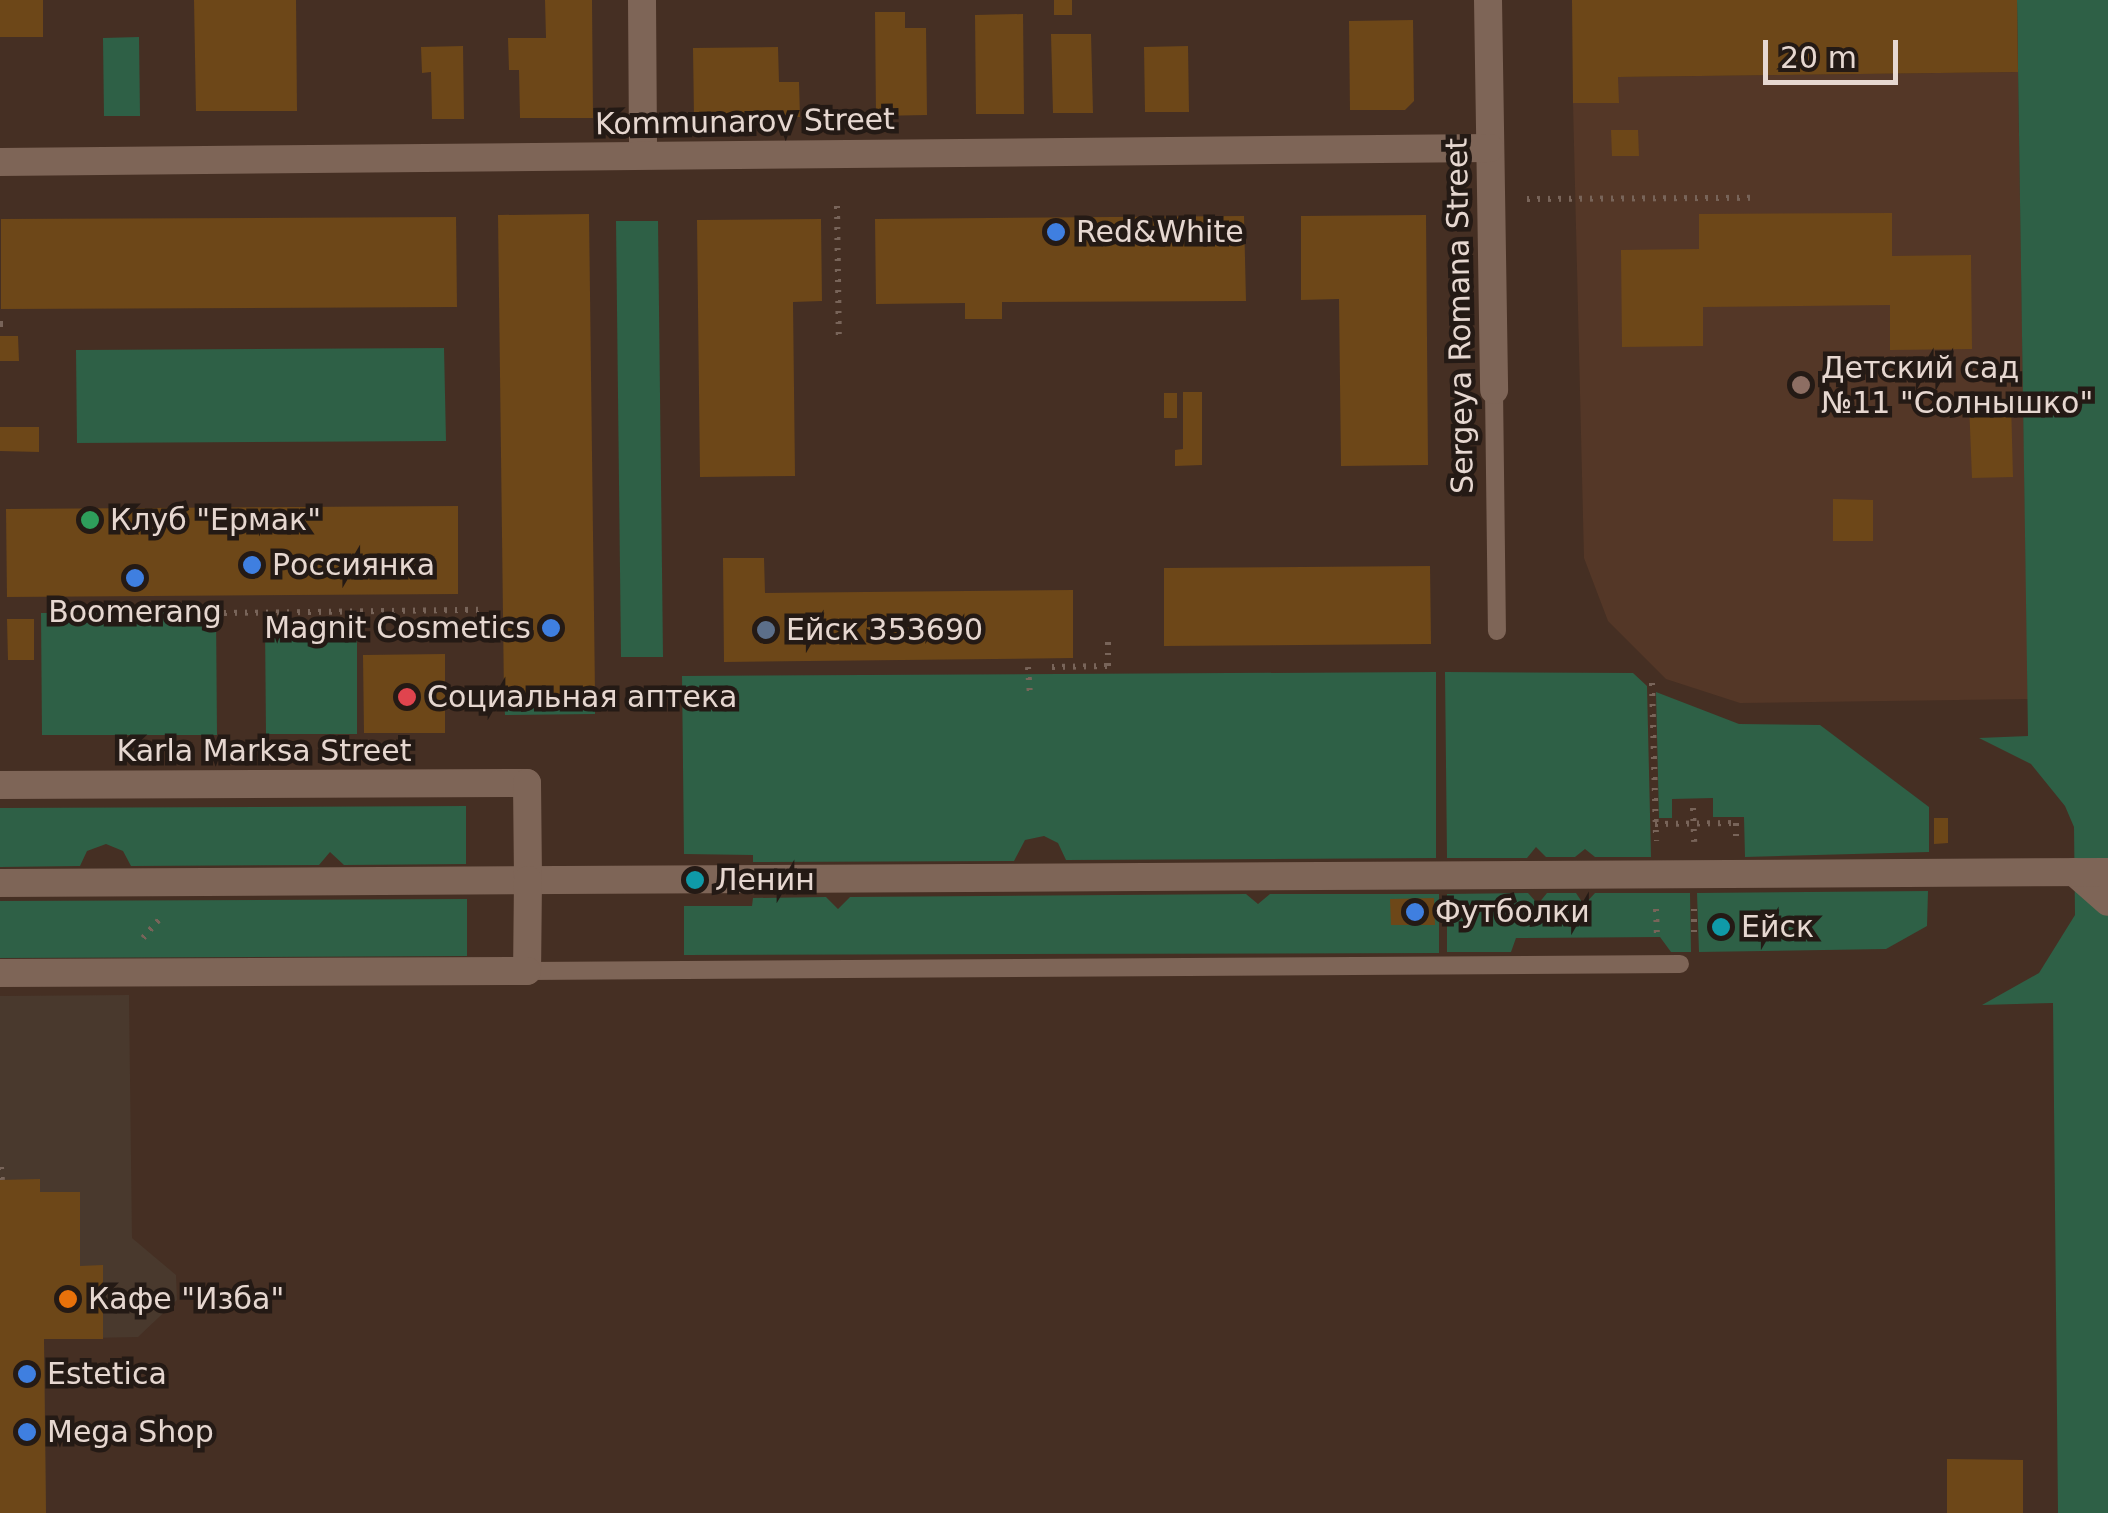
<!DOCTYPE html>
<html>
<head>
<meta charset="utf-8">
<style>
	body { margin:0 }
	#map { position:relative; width:2108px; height:1513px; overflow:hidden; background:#452f23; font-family:"DejaVu Sans",sans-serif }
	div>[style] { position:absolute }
	.commercial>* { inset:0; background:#49392d }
	.built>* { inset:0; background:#543727 }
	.green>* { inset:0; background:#2e6046 }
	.building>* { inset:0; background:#6d4718 }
	.path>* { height:6px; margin-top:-3px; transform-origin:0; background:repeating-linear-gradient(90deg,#786459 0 2.5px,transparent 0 10.5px) }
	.service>* { height:18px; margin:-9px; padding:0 9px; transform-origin:9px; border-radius:9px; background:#7e6557 }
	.pedestrian>* { height:28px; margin:-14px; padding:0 14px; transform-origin:14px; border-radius:14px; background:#7e6557 }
	.minor>* { height:28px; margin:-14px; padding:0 14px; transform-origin:14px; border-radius:14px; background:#7e6557 }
	.dots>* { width:28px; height:28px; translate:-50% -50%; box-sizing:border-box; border:5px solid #241a15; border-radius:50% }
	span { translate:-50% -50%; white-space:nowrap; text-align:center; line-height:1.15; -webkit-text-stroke:9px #241a15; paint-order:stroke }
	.street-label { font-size:30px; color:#e6d7d0 }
	.poi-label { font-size:30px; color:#e6d7d0 }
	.left { translate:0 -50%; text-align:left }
	.right { translate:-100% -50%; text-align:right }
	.scale { position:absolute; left:1763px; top:40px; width:135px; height:45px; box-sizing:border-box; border:5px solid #e6d7d0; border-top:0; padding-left:12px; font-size:30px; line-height:35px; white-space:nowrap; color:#e6d7d0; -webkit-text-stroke:8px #241a15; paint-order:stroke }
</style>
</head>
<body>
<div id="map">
	<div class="commercial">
		<div style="clip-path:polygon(129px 995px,132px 1238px,176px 1275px,177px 1300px,138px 1337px,44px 1339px,46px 1513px,0 1513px,0 996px)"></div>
	</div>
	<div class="built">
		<div style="clip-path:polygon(2018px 72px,2028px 699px,1740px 703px,1666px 679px,1608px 621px,1584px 558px,1573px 103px,1618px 102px,1618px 77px)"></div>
	</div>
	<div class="green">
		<div style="clip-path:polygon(2017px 0,2108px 0,2108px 1513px,2058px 1513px,2053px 1003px,1982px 1005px,2039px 973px,2075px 915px,2074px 827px,2065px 806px,2031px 764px,1979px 738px,2028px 736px)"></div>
		<div style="clip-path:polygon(139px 37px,140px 116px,104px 116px,103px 38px)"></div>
		<div style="clip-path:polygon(616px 221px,658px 221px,663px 657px,621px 657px)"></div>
		<div style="clip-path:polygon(444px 348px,446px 441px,77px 443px,76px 350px)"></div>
		<div style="clip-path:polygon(216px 612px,217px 735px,42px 735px,41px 613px)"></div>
		<div style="clip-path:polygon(357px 624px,357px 734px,266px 734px,265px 624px)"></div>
		<div style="clip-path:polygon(1436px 672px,1436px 858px,1066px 860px,1058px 843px,1044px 836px,1025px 840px,1014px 861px,753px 862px,753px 855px,684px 854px,682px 676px)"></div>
		<div style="clip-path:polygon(1445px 672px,1633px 673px,1647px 686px,1651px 857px,1595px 857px,1585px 849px,1575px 857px,1546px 857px,1536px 847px,1527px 858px,1447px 858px)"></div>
		<div style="clip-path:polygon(1656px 692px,1739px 724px,1820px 725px,1929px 807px,1929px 852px,1745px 857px,1744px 817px,1713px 817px,1713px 798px,1672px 799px,1672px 818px,1659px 818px)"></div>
		<div style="clip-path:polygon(595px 696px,595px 714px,505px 715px,504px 697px)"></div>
		<div style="clip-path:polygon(466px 806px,466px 864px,344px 865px,330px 852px,319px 865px,131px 866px,123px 851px,106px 844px,87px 851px,80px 866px,0 867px,0 808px)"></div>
		<div style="clip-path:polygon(1928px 891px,1927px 926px,1886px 949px,1699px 952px,1697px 893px)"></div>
		<div style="clip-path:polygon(1528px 893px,1538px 904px,1547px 893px,1576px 893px,1584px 905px,1595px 893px,1690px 893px,1691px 952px,1671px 952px,1660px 937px,1516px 938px,1511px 952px,1447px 952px,1447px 894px)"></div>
		<div style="clip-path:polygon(1246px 894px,1258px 904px,1270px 894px,1439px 894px,1439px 953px,684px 955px,684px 906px,752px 906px,753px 898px,826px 897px,838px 909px,850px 897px)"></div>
		<div style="clip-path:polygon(467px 899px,467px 956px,0 958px,0 901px)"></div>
	</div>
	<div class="building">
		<div style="clip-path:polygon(0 0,43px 0,43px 37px,0 37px)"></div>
		<div style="clip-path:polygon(194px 0,296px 0,297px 111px,196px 111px)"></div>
		<div style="clip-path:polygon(545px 0,592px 0,593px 118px,520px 118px,519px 70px,509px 70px,508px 38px,546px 38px)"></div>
		<div style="clip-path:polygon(1054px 0,1072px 0,1072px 15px,1054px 15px)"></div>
		<div style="clip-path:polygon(1572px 0,2017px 0,2018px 72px,1618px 77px,1619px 103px,1573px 103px)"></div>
		<div style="clip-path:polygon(875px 12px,905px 12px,905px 28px,926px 28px,927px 115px,876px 116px)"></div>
		<div style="clip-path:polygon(1023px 14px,1024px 114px,976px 114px,975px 15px)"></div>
		<div style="clip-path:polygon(1413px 20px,1414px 101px,1405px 110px,1350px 110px,1349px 21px)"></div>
		<div style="clip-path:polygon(1051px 34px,1091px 34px,1093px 113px,1053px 113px)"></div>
		<div style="clip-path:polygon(463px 46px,464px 119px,432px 119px,431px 72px,422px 73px,421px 47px)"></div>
		<div style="clip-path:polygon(1188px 46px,1189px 112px,1145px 112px,1144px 47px)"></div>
		<div style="clip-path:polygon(778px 47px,779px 82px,799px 82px,800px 117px,694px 118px,693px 48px)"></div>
		<div style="clip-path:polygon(1611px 130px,1638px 130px,1639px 156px,1612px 156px)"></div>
		<div style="clip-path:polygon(1892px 213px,1892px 256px,1971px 255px,1972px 349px,1890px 350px,1890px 305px,1703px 307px,1703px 346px,1622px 347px,1621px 250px,1699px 249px,1699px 214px)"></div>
		<div style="clip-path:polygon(589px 214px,595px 693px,504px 695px,498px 215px)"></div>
		<div style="clip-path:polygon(1426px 215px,1428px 465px,1341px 466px,1339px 299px,1301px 300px,1301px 216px)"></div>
		<div style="clip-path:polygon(1244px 216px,1246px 301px,1002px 302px,1002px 319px,965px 319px,965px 303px,876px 304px,875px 219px)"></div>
		<div style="clip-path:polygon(456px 217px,457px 307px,1px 309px,1px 219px)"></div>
		<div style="clip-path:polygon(821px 219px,822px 301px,793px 302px,795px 476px,700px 477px,697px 220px)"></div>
		<div style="clip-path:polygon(0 336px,18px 336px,19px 361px,0 361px)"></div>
		<div style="clip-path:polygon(1183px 392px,1202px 392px,1202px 465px,1175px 466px,1175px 450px,1183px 449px)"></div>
		<div style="clip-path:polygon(1164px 393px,1177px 393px,1177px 418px,1164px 418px)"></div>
		<div style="clip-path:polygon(2011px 402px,2013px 477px,1972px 478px,1969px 403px)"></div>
		<div style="clip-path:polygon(0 427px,39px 427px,39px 452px,0 451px)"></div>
		<div style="clip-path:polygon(1833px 499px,1873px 500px,1873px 541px,1833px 541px)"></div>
		<div style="clip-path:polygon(458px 506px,458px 594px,7px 597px,6px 509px)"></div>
		<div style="clip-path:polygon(723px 558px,764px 558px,765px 593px,1073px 590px,1073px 658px,724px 662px)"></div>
		<div style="clip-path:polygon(1430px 566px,1431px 644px,1164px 646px,1164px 568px)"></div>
		<div style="clip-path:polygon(7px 619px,34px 619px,34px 660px,8px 660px)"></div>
		<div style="clip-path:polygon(445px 654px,445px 733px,364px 733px,363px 655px)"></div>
		<div style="clip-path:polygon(1934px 818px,1948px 818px,1948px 843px,1934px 844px)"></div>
		<div style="clip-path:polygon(1434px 898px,1435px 925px,1391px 925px,1390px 899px)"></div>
		<div style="clip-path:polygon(40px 1179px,40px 1192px,80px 1192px,80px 1266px,103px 1265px,103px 1339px,44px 1339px,46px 1513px,0 1513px,0 1180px)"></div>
		<div style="clip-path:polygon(1947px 1459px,2023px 1460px,2023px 1513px,1947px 1513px)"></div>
	</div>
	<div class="path">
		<div style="left:1527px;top:199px;width:229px;rotate:-0.3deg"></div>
		<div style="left:837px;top:206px;width:135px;rotate:89.2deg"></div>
		<div style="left:0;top:324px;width:10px"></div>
		<div style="left:224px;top:613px;width:256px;rotate:-0.7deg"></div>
		<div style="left:1028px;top:667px;width:28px;rotate:86deg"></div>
		<div style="left:1052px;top:667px;width:56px;rotate:-1deg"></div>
		<div style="left:1108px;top:666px;width:29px;rotate:-90deg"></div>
		<div style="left:1652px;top:683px;width:158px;rotate:88.5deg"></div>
		<div style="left:1693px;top:808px;width:34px;rotate:88deg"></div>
		<div style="left:1655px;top:824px;width:81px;rotate:-0.7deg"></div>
		<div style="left:1736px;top:823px;width:18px;rotate:90deg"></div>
		<div style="left:1656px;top:909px;width:27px;rotate:88deg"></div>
		<div style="left:1694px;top:909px;width:28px;rotate:90deg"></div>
		<div style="left:143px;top:938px;width:28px;rotate:-49deg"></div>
		<div style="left:1px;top:1167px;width:13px;rotate:86deg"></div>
	</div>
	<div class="service">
		<div style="left:1494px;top:390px;width:241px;rotate:89.3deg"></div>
		<div style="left:527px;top:971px;width:1153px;rotate:-0.35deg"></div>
	</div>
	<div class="pedestrian">
		<div style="left:2074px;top:872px;width:45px;rotate:41.4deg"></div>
		<div style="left:0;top:883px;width:2108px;rotate:-0.3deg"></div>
	</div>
	<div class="minor">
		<div style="left:642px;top:0;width:155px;rotate:89.6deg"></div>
		<div style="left:1488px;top:0;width:390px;rotate:89.1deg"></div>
		<div style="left:0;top:162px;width:1490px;rotate:-0.54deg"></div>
		<div style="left:0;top:785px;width:527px;rotate:-0.22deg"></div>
		<div style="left:527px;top:783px;width:97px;rotate:89.4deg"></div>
		<div style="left:528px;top:880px;width:91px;rotate:90.6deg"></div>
		<div style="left:527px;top:971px;width:527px;rotate:179.78deg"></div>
	</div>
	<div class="dots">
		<div style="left:1056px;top:232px;background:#3f7fe0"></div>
		<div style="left:1801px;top:385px;background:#8d6e63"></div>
		<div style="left:90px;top:520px;background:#2e9e5b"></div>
		<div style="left:252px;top:565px;background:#3f7fe0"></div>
		<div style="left:135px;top:578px;background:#3f7fe0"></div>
		<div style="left:551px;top:628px;background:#3f7fe0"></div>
		<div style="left:766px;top:630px;background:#5c6f8a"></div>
		<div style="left:407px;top:697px;background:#e0444e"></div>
		<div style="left:695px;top:880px;background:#0f9aa8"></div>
		<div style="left:1415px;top:912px;background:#3f7fe0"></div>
		<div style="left:1721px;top:927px;background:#0f9aa8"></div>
		<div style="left:68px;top:1299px;background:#e8710a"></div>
		<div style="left:27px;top:1374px;background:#3f7fe0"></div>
		<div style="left:27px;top:1432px;background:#3f7fe0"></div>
	</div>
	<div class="street-label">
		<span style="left:745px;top:122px;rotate:-1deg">Kommunarov Street</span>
		<span style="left:1460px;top:316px;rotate:-91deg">Sergeya Romana Street</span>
		<span style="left:264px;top:751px">Karla Marksa Street</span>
	</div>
	<div class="poi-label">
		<span class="left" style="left:1076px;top:232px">Red&amp;White</span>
		<span class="left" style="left:1821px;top:385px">Детский сад<br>№11 "Солнышко"</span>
		<span class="left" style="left:110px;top:520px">Клуб "Ермак"</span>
		<span class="left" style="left:272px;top:565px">Россиянка</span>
		<span style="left:135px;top:612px">Boomerang</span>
		<span class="right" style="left:531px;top:628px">Magnit Cosmetics</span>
		<span class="left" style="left:786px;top:630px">Ейск 353690</span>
		<span class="left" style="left:427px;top:697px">Социальная аптека</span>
		<span class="left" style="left:715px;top:880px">Ленин</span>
		<span class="left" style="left:1435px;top:912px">Футболки</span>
		<span class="left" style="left:1741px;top:927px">Ейск</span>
		<span class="left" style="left:88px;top:1299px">Кафе "Изба"</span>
		<span class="left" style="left:47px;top:1374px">Estetica</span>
		<span class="left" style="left:47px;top:1432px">Mega Shop</span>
	</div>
	<div class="scale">20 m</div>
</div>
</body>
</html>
